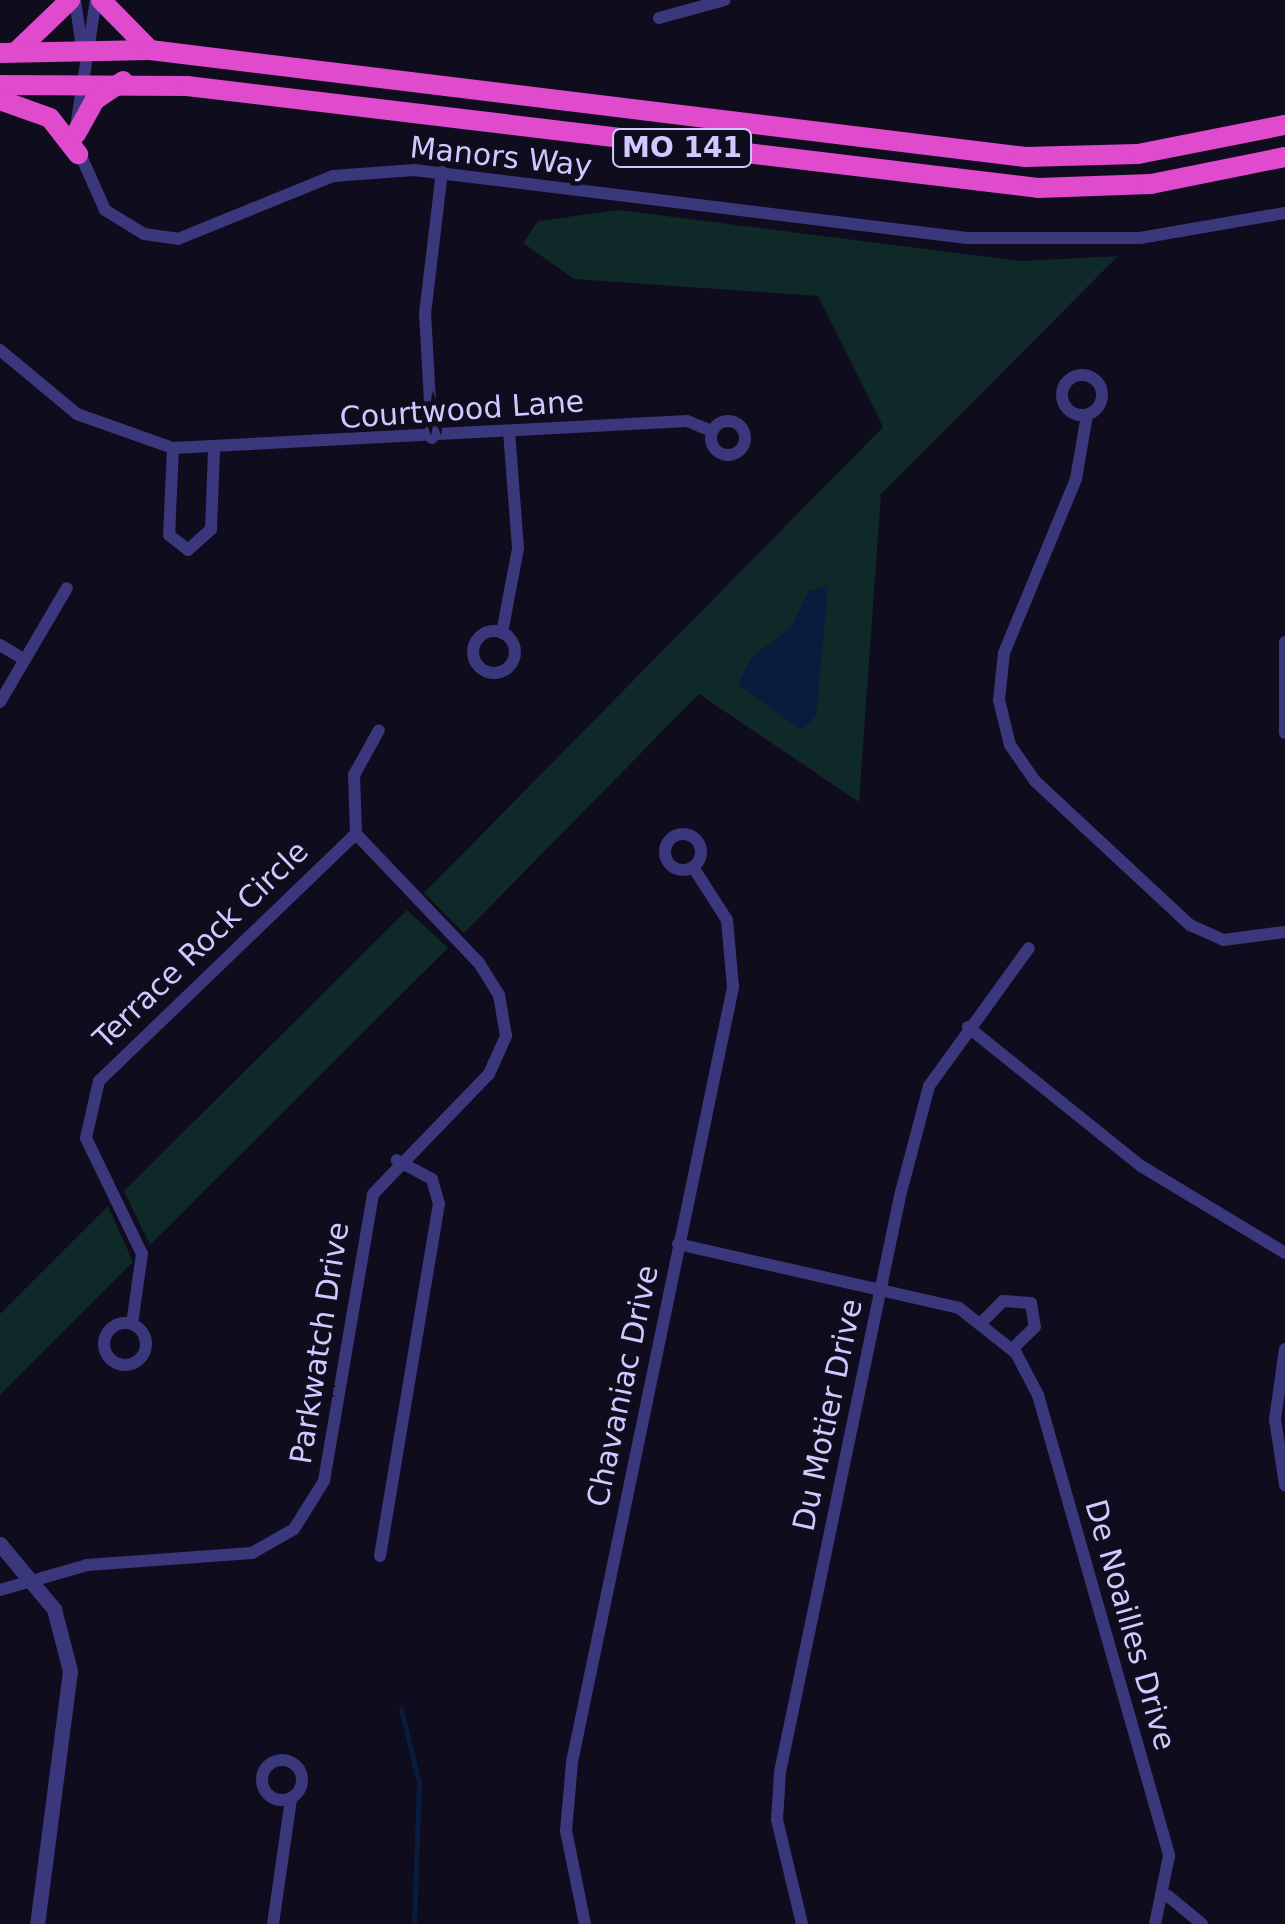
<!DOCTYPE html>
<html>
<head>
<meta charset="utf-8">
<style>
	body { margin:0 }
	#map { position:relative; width:1285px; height:1924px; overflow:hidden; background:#0f0c1e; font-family:"DejaVu Sans",sans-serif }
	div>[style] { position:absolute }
	.green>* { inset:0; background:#0f2828 }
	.water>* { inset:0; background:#0a1c3e }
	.stream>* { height:5px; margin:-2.5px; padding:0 2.5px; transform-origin:2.5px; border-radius:2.5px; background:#0a1c3e }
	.minor>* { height:12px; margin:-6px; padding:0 6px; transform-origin:6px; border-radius:6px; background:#3b377d }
	.minor>.ring { margin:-6px; padding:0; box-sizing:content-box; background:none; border:12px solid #3b377d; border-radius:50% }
	.tertiary>* { height:15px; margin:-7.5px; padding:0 7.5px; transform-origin:7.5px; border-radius:7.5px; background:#3b377d }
	.trunk>* { height:20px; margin:-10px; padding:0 10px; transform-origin:10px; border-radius:10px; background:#e04acc }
	span { translate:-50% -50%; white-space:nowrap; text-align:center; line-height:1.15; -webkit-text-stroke:9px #0f0c1e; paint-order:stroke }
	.shield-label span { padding:2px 8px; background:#0f0c1e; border:2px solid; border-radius:8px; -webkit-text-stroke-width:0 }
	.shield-label { font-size:28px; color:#d0c9ff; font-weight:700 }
	.street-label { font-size:30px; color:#d0c9ff }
</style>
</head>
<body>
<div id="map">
	<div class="green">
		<div style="clip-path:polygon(618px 210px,1021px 261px,1118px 256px,881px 494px,859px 802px,699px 694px,464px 933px,424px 893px,883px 427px,818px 296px,574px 279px,523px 243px,538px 221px)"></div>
		<div style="clip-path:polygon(407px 910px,448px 948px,150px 1245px,124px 1191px)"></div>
		<div style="clip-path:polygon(108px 1206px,133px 1262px,0 1395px,0 1314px)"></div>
	</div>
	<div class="water">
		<div style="clip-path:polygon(828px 585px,816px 716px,801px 730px,738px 684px,751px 658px,792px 626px,808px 592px)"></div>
	</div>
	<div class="stream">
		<div style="left:401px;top:1709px;width:76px;rotate:76.3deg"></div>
		<div style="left:419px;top:1783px;width:141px;rotate:92deg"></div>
	</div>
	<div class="minor">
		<div style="left:75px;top:0;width:49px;rotate:81.7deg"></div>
		<div style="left:659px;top:18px;width:68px;rotate:-15.3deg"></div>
		<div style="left:76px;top:127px;width:129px;rotate:-81.1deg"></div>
		<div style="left:77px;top:147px;width:69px;rotate:66deg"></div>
		<div style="left:105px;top:210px;width:46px;rotate:31.6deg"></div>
		<div style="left:144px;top:234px;width:34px;rotate:8deg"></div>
		<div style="left:178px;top:239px;width:167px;rotate:-22.1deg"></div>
		<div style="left:333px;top:176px;width:81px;rotate:-4.2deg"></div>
		<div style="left:414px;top:170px;width:557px;rotate:7.01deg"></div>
		<div style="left:967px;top:238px;width:173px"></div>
		<div style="left:1140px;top:238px;width:147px;rotate:-9.8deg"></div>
		<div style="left:0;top:350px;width:100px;rotate:39.7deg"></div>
		<div style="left:77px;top:414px;width:102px;rotate:19.5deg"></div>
		<div style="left:173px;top:448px;width:515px;rotate:-3.01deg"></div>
		<div style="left:687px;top:421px;width:27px;rotate:22deg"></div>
		<div class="ring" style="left:1062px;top:375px;width:28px;height:28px"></div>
		<div style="left:1087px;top:415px;width:65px;rotate:99.8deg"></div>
		<div style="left:1076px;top:479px;width:188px;rotate:112.5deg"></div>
		<div style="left:1004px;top:653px;width:47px;rotate:96.1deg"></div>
		<div style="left:999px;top:700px;width:46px;rotate:76.3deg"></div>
		<div style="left:1010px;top:745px;width:44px;rotate:55.2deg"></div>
		<div style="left:1035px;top:781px;width:212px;rotate:42.9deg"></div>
		<div style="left:1190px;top:925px;width:36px;rotate:24deg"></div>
		<div style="left:1223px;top:940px;width:63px;rotate:-7.4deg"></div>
		<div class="ring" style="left:711px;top:421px;width:22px;height:22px"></div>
		<div style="left:432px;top:438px;width:124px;rotate:-93.2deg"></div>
		<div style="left:425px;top:314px;width:143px;rotate:-83.2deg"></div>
		<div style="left:173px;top:448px;width:87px;rotate:92.6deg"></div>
		<div style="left:169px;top:535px;width:24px;rotate:38deg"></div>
		<div style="left:188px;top:550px;width:31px;rotate:-42deg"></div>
		<div style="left:211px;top:529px;width:78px;rotate:-87.8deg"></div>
		<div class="ring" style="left:473px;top:631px;width:30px;height:30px"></div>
		<div style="left:502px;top:633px;width:86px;rotate:-79.3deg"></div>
		<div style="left:518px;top:548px;width:116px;rotate:-94.4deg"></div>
		<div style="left:1285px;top:642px;width:91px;rotate:90deg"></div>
		<div style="left:0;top:645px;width:29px;rotate:31deg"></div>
		<div style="left:0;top:702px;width:132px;rotate:-59.6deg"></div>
		<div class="ring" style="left:665px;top:834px;width:24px;height:24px"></div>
		<div style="left:968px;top:1027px;width:222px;rotate:38.8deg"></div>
		<div style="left:1141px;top:1166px;width:168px;rotate:31.1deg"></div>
		<div style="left:678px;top:1244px;width:288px;rotate:12.8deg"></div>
		<div style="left:959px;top:1308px;width:73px;rotate:38.3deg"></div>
		<div style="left:1016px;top:1353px;width:47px;rotate:62.4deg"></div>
		<div style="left:1038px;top:1395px;width:479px;rotate:74.1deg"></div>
		<div style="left:1169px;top:1856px;width:69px;rotate:101.6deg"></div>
		<div style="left:983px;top:1321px;width:28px;rotate:-45deg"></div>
		<div style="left:1003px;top:1301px;width:28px;rotate:4deg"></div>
		<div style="left:1031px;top:1303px;width:24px;rotate:81deg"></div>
		<div style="left:1035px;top:1327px;width:32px;rotate:136deg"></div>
		<div class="ring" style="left:104px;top:1323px;width:30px;height:30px"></div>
		<div style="left:132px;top:1324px;width:71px;rotate:-81.9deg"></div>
		<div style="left:142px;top:1254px;width:129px;rotate:-115.8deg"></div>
		<div style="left:86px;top:1138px;width:58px;rotate:-77.2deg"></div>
		<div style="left:99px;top:1081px;width:356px;rotate:-43.9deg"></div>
		<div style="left:1285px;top:1349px;width:71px;rotate:98.1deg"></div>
		<div style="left:1275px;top:1419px;width:67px;rotate:81.4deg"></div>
		<div style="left:380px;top:1556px;width:357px;rotate:-80.5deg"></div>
		<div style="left:439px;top:1204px;width:26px;rotate:-106deg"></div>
		<div style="left:432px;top:1179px;width:40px;rotate:-152deg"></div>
		<div style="left:0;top:1590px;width:91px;rotate:-16deg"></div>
		<div style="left:87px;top:1565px;width:165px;rotate:-4.2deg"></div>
		<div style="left:252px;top:1553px;width:48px;rotate:-29.7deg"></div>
		<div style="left:294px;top:1529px;width:57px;rotate:-58deg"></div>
		<div style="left:324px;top:1481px;width:291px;rotate:-80.3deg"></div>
		<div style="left:373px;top:1194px;width:167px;rotate:-46deg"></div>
		<div style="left:489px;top:1074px;width:42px;rotate:-65.9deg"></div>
		<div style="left:506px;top:1036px;width:42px;rotate:-99.7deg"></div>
		<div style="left:499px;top:995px;width:39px;rotate:-122deg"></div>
		<div style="left:478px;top:962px;width:177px;rotate:-133.6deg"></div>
		<div style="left:356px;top:834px;width:59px;rotate:-91.9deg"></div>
		<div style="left:354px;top:775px;width:51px;rotate:-60.9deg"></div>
		<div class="ring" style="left:262px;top:1760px;width:28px;height:28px"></div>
		<div style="left:1168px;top:1896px;width:44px;rotate:39.5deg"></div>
		<div style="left:273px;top:1924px;width:126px;rotate:-81.8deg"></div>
		<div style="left:585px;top:1924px;width:95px;rotate:-101.5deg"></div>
		<div style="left:566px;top:1831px;width:69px;rotate:-85deg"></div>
		<div style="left:572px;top:1762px;width:792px;rotate:-78.26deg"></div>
		<div style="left:733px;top:987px;width:67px;rotate:-95.1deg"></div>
		<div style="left:727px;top:920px;width:63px;rotate:-122.7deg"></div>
		<div style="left:802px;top:1924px;width:107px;rotate:-103.5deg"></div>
		<div style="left:777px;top:1820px;width:48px;rotate:-86.4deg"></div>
		<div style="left:780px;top:1772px;width:588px;rotate:-78.23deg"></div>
		<div style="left:900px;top:1196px;width:114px;rotate:-75.2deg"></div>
		<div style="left:929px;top:1086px;width:170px;rotate:-54.1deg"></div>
	</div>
	<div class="tertiary">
		<div style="left:0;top:1544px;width:85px;rotate:50.3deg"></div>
		<div style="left:54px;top:1609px;width:64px;rotate:75.5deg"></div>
		<div style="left:70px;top:1671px;width:255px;rotate:97.4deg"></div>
	</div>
	<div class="trunk">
		<div style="left:101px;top:0;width:70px;rotate:45.6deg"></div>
		<div style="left:17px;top:51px;width:74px;rotate:-43.9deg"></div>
		<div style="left:0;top:53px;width:150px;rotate:-1.1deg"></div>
		<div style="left:150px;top:50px;width:882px;rotate:6.97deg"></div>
		<div style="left:1025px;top:157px;width:113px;rotate:-1.5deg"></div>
		<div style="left:1138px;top:154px;width:150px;rotate:-11.2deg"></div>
		<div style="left:0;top:85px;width:187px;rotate:0.3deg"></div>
		<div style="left:187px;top:86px;width:857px;rotate:6.83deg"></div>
		<div style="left:1038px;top:188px;width:113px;rotate:-2deg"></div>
		<div style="left:1151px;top:184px;width:137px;rotate:-11.4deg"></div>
		<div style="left:0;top:100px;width:53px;rotate:19.8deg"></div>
		<div style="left:50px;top:118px;width:46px;rotate:52.1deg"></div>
		<div style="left:76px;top:134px;width:39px;rotate:-61deg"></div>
		<div style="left:95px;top:100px;width:34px;rotate:-34deg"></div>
	</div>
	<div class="shield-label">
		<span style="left:682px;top:148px">MO 141</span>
	</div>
	<div class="street-label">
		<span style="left:501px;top:157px;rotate:6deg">Manors Way</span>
		<span style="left:462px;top:410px;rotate:-4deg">Courtwood Lane</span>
		<span style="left:201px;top:945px;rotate:-44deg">Terrace Rock Circle</span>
		<span style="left:320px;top:1343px;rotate:-81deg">Parkwatch Drive</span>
		<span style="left:623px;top:1386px;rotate:-78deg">Chavaniac Drive</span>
		<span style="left:828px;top:1415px;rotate:-78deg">Du Motier Drive</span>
		<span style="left:1130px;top:1625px;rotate:74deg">De Noailles Drive</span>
	</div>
</div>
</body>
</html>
